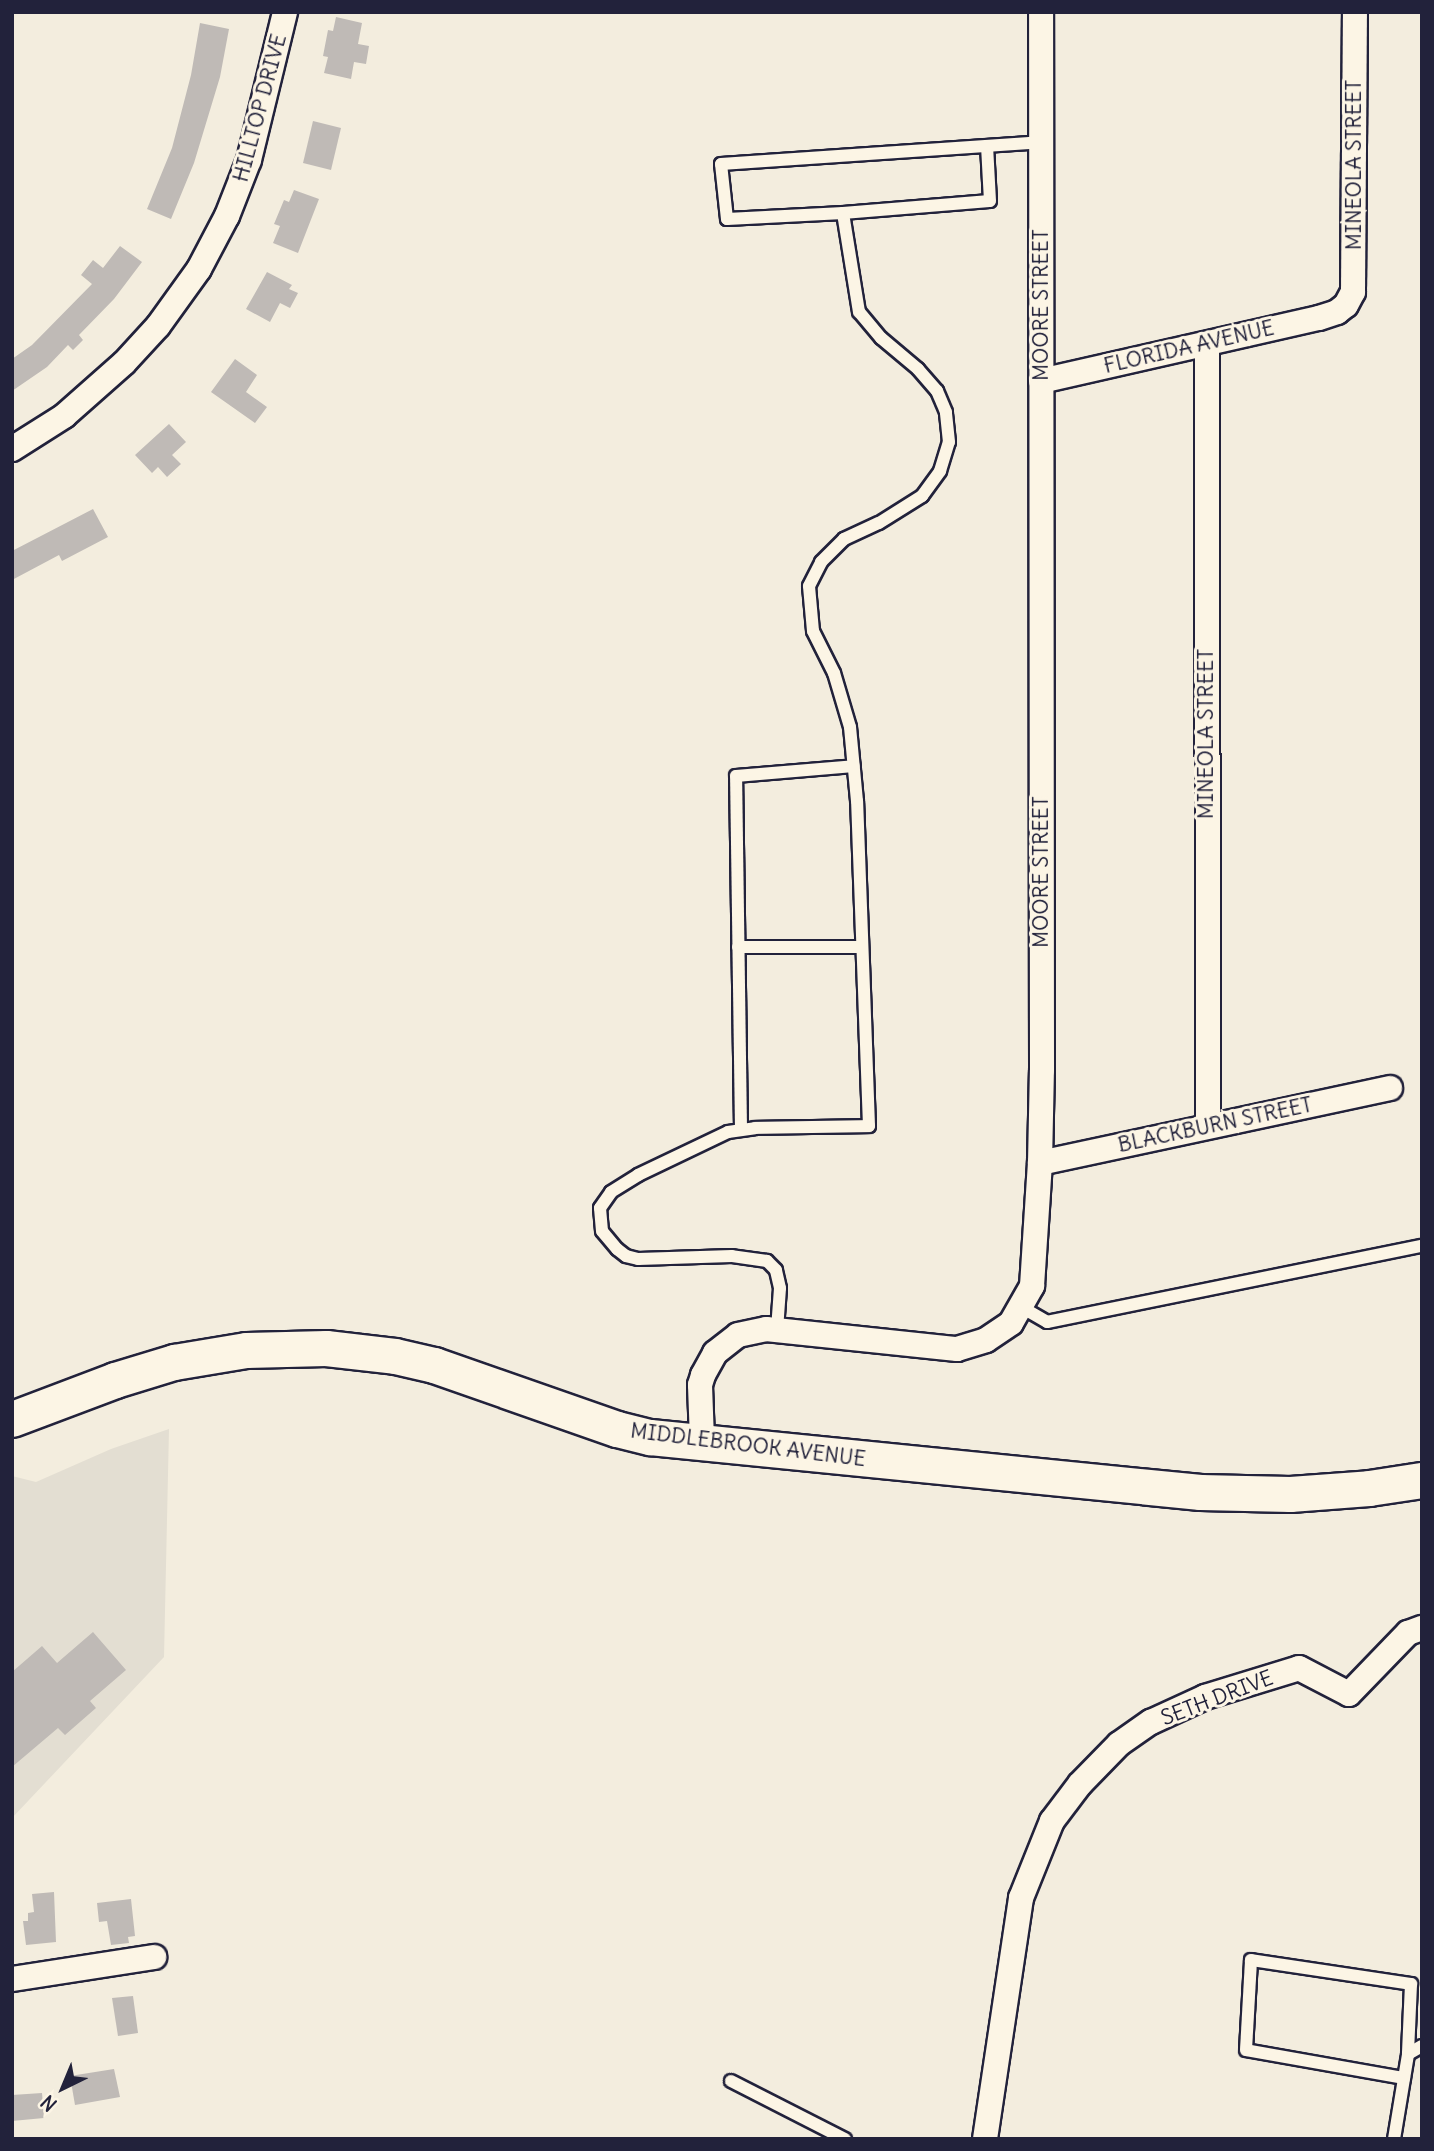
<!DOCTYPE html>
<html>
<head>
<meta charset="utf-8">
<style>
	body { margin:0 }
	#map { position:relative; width:1434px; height:2151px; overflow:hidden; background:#f3edde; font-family:Delius,sans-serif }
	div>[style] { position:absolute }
	.built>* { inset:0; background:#e3ded2 }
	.building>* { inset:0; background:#bfbab6 }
	.roads { filter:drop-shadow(2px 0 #22223b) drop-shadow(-2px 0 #22223b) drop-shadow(0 2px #22223b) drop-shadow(0 -2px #22223b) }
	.service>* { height:12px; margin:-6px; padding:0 6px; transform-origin:6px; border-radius:6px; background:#fcf5e5 }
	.minor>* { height:24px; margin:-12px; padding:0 12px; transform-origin:12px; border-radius:12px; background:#fcf5e5 }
	.secondary>* { height:35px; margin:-17.5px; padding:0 17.5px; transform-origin:17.5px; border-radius:17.5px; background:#fcf5e5 }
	span { translate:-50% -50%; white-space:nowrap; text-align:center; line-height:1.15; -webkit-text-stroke:6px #fcf5e5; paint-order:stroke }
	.street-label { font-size:21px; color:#22223b }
	.frame { position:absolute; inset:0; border:14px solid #22223b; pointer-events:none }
	.north { position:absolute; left:28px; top:2053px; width:70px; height:70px; -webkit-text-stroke:5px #fcf5e5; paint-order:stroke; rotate:223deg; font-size:19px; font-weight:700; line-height:28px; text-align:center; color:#22223b }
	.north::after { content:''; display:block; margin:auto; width:24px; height:32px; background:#22223b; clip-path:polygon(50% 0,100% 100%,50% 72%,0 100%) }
</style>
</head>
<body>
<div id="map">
	<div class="built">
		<div style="clip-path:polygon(169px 1429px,164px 1657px,12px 1818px,12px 1476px,36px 1482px,111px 1449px)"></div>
	</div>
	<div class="building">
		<div style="clip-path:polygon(336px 17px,362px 23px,358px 44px,369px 46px,366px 64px,354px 62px,351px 79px,324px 73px,328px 57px,323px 56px,328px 30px,333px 31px)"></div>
		<div style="clip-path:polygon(200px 23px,229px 29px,220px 77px,194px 163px,171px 219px,147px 209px,172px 148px,191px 75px)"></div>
		<div style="clip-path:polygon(313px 121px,341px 128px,331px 170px,303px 163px)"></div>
		<div style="clip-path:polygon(294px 190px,319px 199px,298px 253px,273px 243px,280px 226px,274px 224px,284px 200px,289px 202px)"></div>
		<div style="clip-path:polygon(120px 246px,142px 262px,114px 299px,79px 335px,83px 340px,73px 350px,68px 345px,47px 367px,12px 391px,12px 359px,32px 345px,92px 284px,81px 275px,93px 260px,103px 268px)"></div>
		<div style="clip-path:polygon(267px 272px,292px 285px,289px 289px,298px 293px,290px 308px,280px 303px,270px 322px,246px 309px)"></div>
		<div style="clip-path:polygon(235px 359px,257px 375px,246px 392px,267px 407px,255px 423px,211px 392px)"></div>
		<div style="clip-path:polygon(169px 424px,186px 442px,172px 455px,181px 464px,167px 477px,158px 467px,152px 473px,135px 455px)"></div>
		<div style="clip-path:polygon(93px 509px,108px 537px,62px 561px,59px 555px,12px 580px,12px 551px)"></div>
		<div style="clip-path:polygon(93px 1632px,126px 1670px,90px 1701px,96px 1708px,65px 1735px,58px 1728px,12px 1767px,12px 1672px,42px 1646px,57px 1663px)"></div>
		<div style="clip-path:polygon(54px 1892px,56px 1942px,26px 1945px,23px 1921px,28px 1921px,28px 1913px,34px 1912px,32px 1894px)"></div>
		<div style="clip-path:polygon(131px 1899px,135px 1936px,128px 1937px,129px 1943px,111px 1945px,107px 1921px,99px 1922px,97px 1903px)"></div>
		<div style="clip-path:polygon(133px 1996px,138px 2033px,118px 2036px,112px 1998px)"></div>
		<div style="clip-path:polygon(114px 2069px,120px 2097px,75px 2105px,70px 2076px)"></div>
		<div style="clip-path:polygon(42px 2093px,44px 2118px,12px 2121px,12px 2095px)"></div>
	</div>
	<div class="roads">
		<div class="service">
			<div style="left:843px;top:213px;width:147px;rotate:-4.7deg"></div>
			<div style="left:990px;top:201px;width:55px;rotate:-93.1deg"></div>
			<div style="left:738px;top:947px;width:124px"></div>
			<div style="left:741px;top:1129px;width:353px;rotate:-90.8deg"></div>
			<div style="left:736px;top:776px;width:118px;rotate:-4.8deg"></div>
			<div style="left:1023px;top:1308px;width:28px;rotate:30deg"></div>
			<div style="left:1047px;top:1322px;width:383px;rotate:-11.5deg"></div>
			<div style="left:777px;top:1330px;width:42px;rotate:-85.9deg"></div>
			<div style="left:780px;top:1288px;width:18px;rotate:-103deg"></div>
			<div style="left:776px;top:1270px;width:13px;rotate:-135deg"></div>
			<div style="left:767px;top:1261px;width:35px;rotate:-172deg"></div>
			<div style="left:732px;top:1256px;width:94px;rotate:178.2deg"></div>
			<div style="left:638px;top:1259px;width:12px;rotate:-166deg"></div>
			<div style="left:626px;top:1256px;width:11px;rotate:-142deg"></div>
			<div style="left:617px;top:1249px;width:23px;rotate:-130deg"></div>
			<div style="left:602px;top:1231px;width:23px;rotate:-95deg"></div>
			<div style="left:600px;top:1208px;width:19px;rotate:-55deg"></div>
			<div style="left:611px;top:1192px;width:32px;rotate:-32deg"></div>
			<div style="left:638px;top:1175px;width:100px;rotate:-25.5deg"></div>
			<div style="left:728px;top:1132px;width:27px;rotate:-8deg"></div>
			<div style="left:755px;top:1128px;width:114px;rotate:-1deg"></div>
			<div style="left:869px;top:1126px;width:325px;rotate:-92.1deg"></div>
			<div style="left:857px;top:801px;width:74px;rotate:-95.4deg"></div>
			<div style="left:850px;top:727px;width:56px;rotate:-106.5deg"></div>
			<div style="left:834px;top:673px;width:47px;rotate:-116.6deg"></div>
			<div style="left:813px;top:631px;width:45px;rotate:-95.1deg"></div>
			<div style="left:809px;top:586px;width:27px;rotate:-63deg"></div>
			<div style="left:821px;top:562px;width:33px;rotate:-45deg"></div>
			<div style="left:844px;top:539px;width:38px;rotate:-25deg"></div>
			<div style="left:879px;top:523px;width:51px;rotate:-32.1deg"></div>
			<div style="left:922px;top:496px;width:31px;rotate:-54deg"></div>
			<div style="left:940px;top:471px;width:30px;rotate:-73deg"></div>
			<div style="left:949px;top:442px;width:30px;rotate:-96deg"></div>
			<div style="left:946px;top:412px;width:23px;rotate:-113deg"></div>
			<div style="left:937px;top:391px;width:29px;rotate:-131deg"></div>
			<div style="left:918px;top:369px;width:48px;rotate:-140deg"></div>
			<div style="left:881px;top:338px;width:34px;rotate:-130deg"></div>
			<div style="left:859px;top:312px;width:100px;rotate:-99.2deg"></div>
			<div style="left:843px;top:213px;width:116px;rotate:177deg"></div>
			<div style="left:727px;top:219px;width:55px;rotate:-96.2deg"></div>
			<div style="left:721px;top:164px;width:320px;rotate:-3.9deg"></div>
			<div style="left:1404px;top:2078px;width:160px;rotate:-170deg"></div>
			<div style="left:1246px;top:2050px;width:90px;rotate:-86.8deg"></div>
			<div style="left:1251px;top:1960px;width:162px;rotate:8.5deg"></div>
			<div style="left:1411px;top:1984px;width:70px;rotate:92.5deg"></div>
			<div style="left:731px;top:2081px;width:128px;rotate:27deg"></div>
			<div style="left:1394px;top:2139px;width:86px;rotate:-80.6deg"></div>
			<div style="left:1408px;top:2054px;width:16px;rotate:-30deg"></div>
		</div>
		<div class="minor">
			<div style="left:1207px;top:344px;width:781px;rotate:89.93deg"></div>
			<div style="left:1041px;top:381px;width:285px;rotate:-12.8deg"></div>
			<div style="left:1319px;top:318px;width:19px;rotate:-18deg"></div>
			<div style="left:1337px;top:312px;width:11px;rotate:-38deg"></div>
			<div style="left:1346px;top:305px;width:15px;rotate:-62deg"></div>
			<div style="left:1353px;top:292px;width:280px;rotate:-89.6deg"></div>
			<div style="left:12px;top:449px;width:62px;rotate:-32.4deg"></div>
			<div style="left:64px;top:416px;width:80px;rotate:-41.5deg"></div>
			<div style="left:124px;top:363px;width:50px;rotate:-47.4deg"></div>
			<div style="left:158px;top:326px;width:70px;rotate:-54.3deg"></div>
			<div style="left:199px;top:269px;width:60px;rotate:-62.2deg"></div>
			<div style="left:227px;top:216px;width:60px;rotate:-68.6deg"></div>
			<div style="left:249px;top:160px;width:152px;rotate:-76.3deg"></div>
			<div style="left:1040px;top:1163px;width:358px;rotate:-12.1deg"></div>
			<div style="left:702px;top:1440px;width:55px;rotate:-92.1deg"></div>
			<div style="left:700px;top:1385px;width:10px;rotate:-73deg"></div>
			<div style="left:703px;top:1375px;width:25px;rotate:-61deg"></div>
			<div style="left:715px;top:1353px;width:29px;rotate:-38deg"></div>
			<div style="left:738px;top:1335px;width:29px;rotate:-12deg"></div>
			<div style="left:766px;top:1329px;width:192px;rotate:6deg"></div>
			<div style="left:957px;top:1349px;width:30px;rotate:-17deg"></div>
			<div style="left:986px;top:1340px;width:30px;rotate:-34deg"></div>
			<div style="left:1011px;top:1323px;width:43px;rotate:-60.4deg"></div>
			<div style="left:1032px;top:1286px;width:123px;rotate:-86.3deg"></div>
			<div style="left:1040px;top:1163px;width:93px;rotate:-88.8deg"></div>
			<div style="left:1042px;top:1070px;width:1058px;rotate:-90.05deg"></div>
			<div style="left:12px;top:1979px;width:144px;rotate:-8.8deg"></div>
			<div style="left:985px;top:2139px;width:244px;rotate:-81.5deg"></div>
			<div style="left:1021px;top:1898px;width:83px;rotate:-68.1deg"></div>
			<div style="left:1052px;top:1821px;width:46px;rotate:-52.9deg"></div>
			<div style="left:1080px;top:1784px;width:56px;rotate:-45.7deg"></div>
			<div style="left:1119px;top:1744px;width:39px;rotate:-35deg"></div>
			<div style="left:1151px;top:1722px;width:60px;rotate:-24.8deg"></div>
			<div style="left:1205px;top:1697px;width:98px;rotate:-17.1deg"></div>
			<div style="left:1299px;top:1668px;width:56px;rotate:27.5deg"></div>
			<div style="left:1349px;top:1694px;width:85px;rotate:-46deg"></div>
			<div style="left:1408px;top:1633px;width:15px;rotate:-20deg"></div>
		</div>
		<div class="secondary">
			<div style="left:12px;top:1419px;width:110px;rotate:-20.7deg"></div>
			<div style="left:115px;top:1380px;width:62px;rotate:-17deg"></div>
			<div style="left:174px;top:1362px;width:73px;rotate:-9.5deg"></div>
			<div style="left:246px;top:1350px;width:80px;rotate:-1.4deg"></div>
			<div style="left:326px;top:1348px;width:69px;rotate:6.6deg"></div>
			<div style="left:395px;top:1356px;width:40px;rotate:13deg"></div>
			<div style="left:434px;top:1365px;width:194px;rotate:19.3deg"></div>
			<div style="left:617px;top:1429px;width:34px;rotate:14deg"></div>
			<div style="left:650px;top:1437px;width:553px;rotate:5.71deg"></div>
			<div style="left:1200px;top:1492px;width:90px;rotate:1.3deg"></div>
			<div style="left:1290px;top:1494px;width:79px;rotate:-4.3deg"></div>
			<div style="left:1369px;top:1488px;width:54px;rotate:-8.6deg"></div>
		</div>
	</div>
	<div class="street-label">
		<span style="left:260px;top:108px;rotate:-75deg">HILLTOP DRIVE</span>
		<span style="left:1354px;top:165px;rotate:-90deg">MINEOLA STREET</span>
		<span style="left:1041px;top:305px;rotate:-90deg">MOORE STREET</span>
		<span style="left:1189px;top:347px;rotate:-13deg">FLORIDA AVENUE</span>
		<span style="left:1206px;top:734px;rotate:-90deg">MINEOLA STREET</span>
		<span style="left:1041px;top:872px;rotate:-90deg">MOORE STREET</span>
		<span style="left:1215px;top:1125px;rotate:-12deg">BLACKBURN STREET</span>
		<span style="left:748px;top:1445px;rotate:7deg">MIDDLEBROOK AVENUE</span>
		<span style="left:1217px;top:1698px;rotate:-21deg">SETH DRIVE</span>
	</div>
	<div class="frame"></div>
	<div class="north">N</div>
</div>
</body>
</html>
